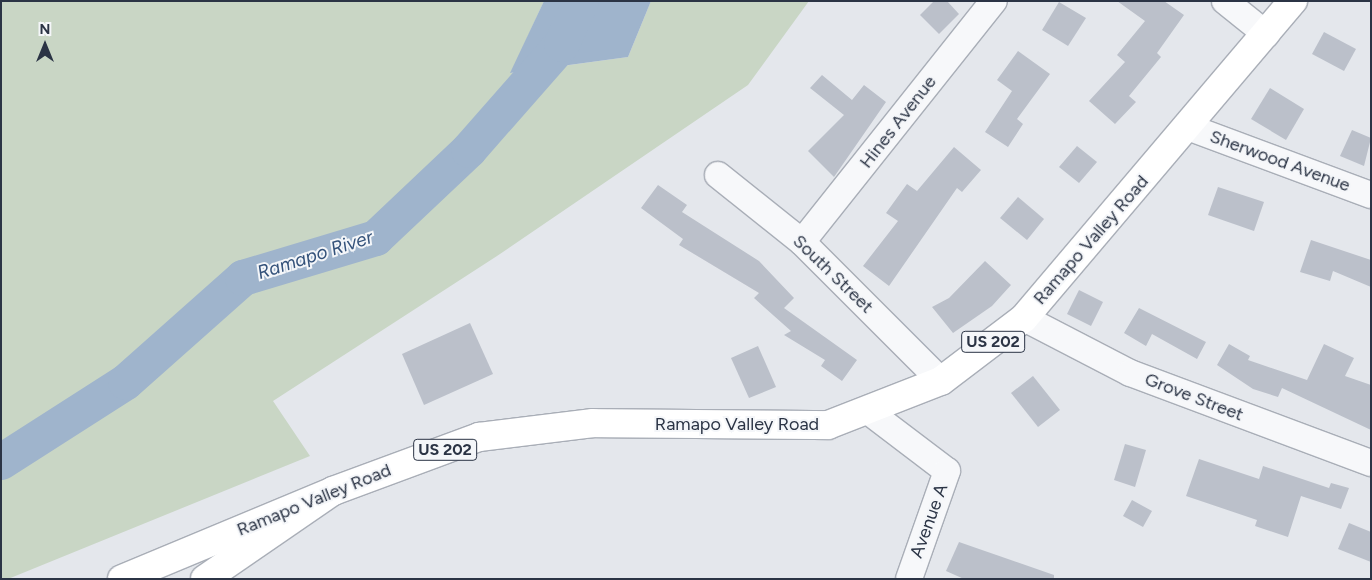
<!DOCTYPE html>
<html>
<head>
<meta charset="utf-8">
<style>
	body { margin:0 }
	#map { position:relative; width:1372px; height:580px; overflow:hidden; background:#e4e7ec; font-family:Figtree,sans-serif }
	div>[style] { position:absolute }
	.green>* { inset:0; background:#c9d6c5 }
	.water>* { inset:0; background:#9fb4cc }
	.river>* { height:36px; margin:-18px; padding:0 18px; transform-origin:18px; border-radius:18px; background:#9fb4cc }
	.building>* { inset:0; background:#bbc0ca }
	.roads { filter:drop-shadow(1px 0 #a9aeb7) drop-shadow(-1px 0 #a9aeb7) drop-shadow(0 1px #a9aeb7) drop-shadow(0 -1px #a9aeb7) }
	.minor>* { height:26px; margin:-13px; padding:0 13px; transform-origin:13px; border-radius:13px; background:#f7f8fa }
	.major>* { height:28px; margin:-14px; padding:0 14px; transform-origin:14px; border-radius:14px; background:#fff }
	.highway>* { height:28px; margin:-14px; padding:0 14px; transform-origin:14px; border-radius:14px; background:#fff }
	span { translate:-50% -50%; white-space:nowrap; text-align:center; line-height:1.15; -webkit-text-stroke:4px #f4f6f9; paint-order:stroke }
	.shield-label span { padding:1px 4px; background:#f4f6f9; border:1px solid; border-radius:4px; -webkit-text-stroke-width:0 }
	.shield-label { font-size:16px; color:#2b3445; font-weight:700 }
	.street-label { font-size:18px; color:#2b3445 }
	.water-label { font-size:19px; color:#34527a; font-style:italic }
	.frame { position:absolute; inset:0; border:2px solid #2b3445; pointer-events:none }
	.north { position:absolute; left:20px; top:20px; width:50px; height:50px; -webkit-text-stroke:4px #f4f6f9; paint-order:stroke; rotate:0deg; font-size:14px; font-weight:700; line-height:20px; text-align:center; color:#2b3445 }
	.north::after { content:''; display:block; margin:auto; width:18px; height:22px; background:#2b3445; clip-path:polygon(50% 0,100% 100%,50% 72%,0 100%) }
</style>
</head>
<body>
<div id="map">
	<div class="green">
		<div style="clip-path:polygon(1px 1px,544px 1px,511px 73px,628px 57px,651px 1px,809px 1px,748px 85px,497px 256px,273px 401px,310px 456px,8px 579px,1px 579px)"></div>
	</div>
	<div class="water">
		<div style="clip-path:polygon(544px 1px,651px 1px,628px 57px,510px 73px)"></div>
	</div>
	<div class="river">
		<div style="left:1px;top:462px;width:148px;rotate:-32.6deg"></div>
		<div style="left:126px;top:382px;width:157px;rotate:-41.6deg"></div>
		<div style="left:243px;top:278px;width:139px;rotate:-16.7deg"></div>
		<div style="left:376px;top:238px;width:128px;rotate:-43.4deg"></div>
		<div style="left:469px;top:150px;width:141px;rotate:-48.7deg"></div>
		<div style="left:562px;top:44px;width:47px;rotate:-66.2deg"></div>
	</div>
	<div class="building">
		<div style="clip-path:polygon(934px 1px,947px 1px,959px 14px,939px 34px,920px 15px)"></div>
		<div style="clip-path:polygon(1117px 1px,1164px 1px,1184px 15px,1157px 53px,1161px 57px,1129px 96px,1136px 102px,1115px 124px,1089px 101px,1125px 62px,1117px 55px,1145px 21px)"></div>
		<div style="clip-path:polygon(1059px 2px,1086px 18px,1068px 46px,1042px 30px)"></div>
		<div style="clip-path:polygon(1324px 32px,1356px 49px,1344px 71px,1312px 54px)"></div>
		<div style="clip-path:polygon(1018px 51px,1050px 74px,1017px 119px,1023px 124px,1008px 147px,985px 132px,1012px 91px,997px 80px)"></div>
		<div style="clip-path:polygon(822px 75px,852px 100px,864px 85px,886px 102px,834px 177px,808px 151px,844px 115px,810px 88px)"></div>
		<div style="clip-path:polygon(1270px 88px,1304px 109px,1286px 140px,1251px 119px)"></div>
		<div style="clip-path:polygon(1352px 130px,1371px 138px,1364px 166px,1340px 156px)"></div>
		<div style="clip-path:polygon(1077px 146px,1097px 162px,1079px 183px,1059px 167px)"></div>
		<div style="clip-path:polygon(954px 147px,981px 170px,962px 192px,957px 188px,889px 286px,863px 266px,898px 221px,886px 213px,907px 184px,917px 191px)"></div>
		<div style="clip-path:polygon(658px 185px,687px 205px,682px 212px,759px 261px,794px 298px,784px 308px,857px 360px,842px 381px,821px 366px,825px 360px,784px 335px,791px 331px,754px 298px,759px 293px,679px 245px,683px 239px,641px 208px)"></div>
		<div style="clip-path:polygon(1218px 187px,1264px 202px,1254px 231px,1208px 215px)"></div>
		<div style="clip-path:polygon(1018px 197px,1044px 219px,1027px 240px,1000px 218px)"></div>
		<div style="clip-path:polygon(1311px 240px,1371px 260px,1371px 287px,1333px 271px,1330px 281px,1300px 272px)"></div>
		<div style="clip-path:polygon(985px 261px,1011px 285px,992px 306px,953px 333px,932px 307px,949px 298px)"></div>
		<div style="clip-path:polygon(1079px 290px,1103px 302px,1091px 326px,1067px 314px)"></div>
		<div style="clip-path:polygon(1139px 308px,1206px 342px,1197px 359px,1152px 334px,1146px 346px,1124px 333px)"></div>
		<div style="clip-path:polygon(470px 323px,493px 374px,424px 405px,402px 354px)"></div>
		<div style="clip-path:polygon(1229px 344px,1250px 356px,1248px 360px,1307px 380px,1324px 344px,1354px 358px,1345px 376px,1371px 385px,1371px 430px,1282px 388px,1278px 397px,1253px 389px,1217px 365px)"></div>
		<div style="clip-path:polygon(758px 346px,776px 387px,749px 398px,731px 358px)"></div>
		<div style="clip-path:polygon(1033px 376px,1060px 410px,1038px 427px,1011px 393px)"></div>
		<div style="clip-path:polygon(1125px 444px,1146px 450px,1135px 487px,1114px 480px)"></div>
		<div style="clip-path:polygon(1199px 459px,1259px 479px,1263px 466px,1329px 488px,1331px 483px,1349px 488px,1341px 509px,1301px 496px,1288px 537px,1255px 526px,1257px 520px,1186px 496px)"></div>
		<div style="clip-path:polygon(1132px 500px,1152px 511px,1143px 527px,1123px 516px)"></div>
		<div style="clip-path:polygon(1349px 523px,1371px 532px,1371px 562px,1338px 549px)"></div>
		<div style="clip-path:polygon(959px 542px,1054px 575px,1054px 579px,964px 579px,946px 571px)"></div>
	</div>
	<div class="roads">
		<div class="minor">
			<div style="left:1225px;top:1px;width:53px;rotate:38.8deg"></div>
			<div style="left:1188px;top:127px;width:195px;rotate:20.4deg"></div>
			<div style="left:718px;top:175px;width:107px;rotate:38.6deg"></div>
			<div style="left:802px;top:242px;width:197px;rotate:45deg"></div>
			<div style="left:802px;top:242px;width:308px;rotate:-51.5deg"></div>
			<div style="left:1024px;top:318px;width:119px;rotate:27.4deg"></div>
			<div style="left:1130px;top:373px;width:257px;rotate:20.5deg"></div>
			<div style="left:868px;top:411px;width:99px;rotate:37.2deg"></div>
			<div style="left:947px;top:471px;width:114px;rotate:109.4deg"></div>
		</div>
		<div class="major">
			<div style="left:122px;top:579px;width:229px;rotate:-22.6deg"></div>
			<div style="left:333px;top:491px;width:156px;rotate:-20.3deg"></div>
			<div style="left:479px;top:437px;width:115px;rotate:-7deg"></div>
			<div style="left:593px;top:423px;width:235px;rotate:0.5deg"></div>
			<div style="left:828px;top:425px;width:121px;rotate:-21.3deg"></div>
			<div style="left:941px;top:381px;width:104px;rotate:-37.2deg"></div>
			<div style="left:1024px;top:318px;width:416px;rotate:-49.7deg"></div>
		</div>
		<div class="highway">
			<div style="left:205px;top:579px;width:155px;rotate:-34.5deg"></div>
		</div>
	</div>
	<div class="shield-label">
		<span style="left:993px;top:342px">US 202</span>
		<span style="left:445px;top:450px">US 202</span>
	</div>
	<div class="street-label">
		<span style="left:898px;top:122px;rotate:-52deg">Hines Avenue</span>
		<span style="left:1280px;top:161px;rotate:20deg">Sherwood Avenue</span>
		<span style="left:1091px;top:240px;rotate:-49deg">Ramapo Valley Road</span>
		<span style="left:833px;top:274px;rotate:44deg">South Street</span>
		<span style="left:1194px;top:397px;rotate:21deg">Grove Street</span>
		<span style="left:737px;top:424px">Ramapo Valley Road</span>
		<span style="left:314px;top:500px;rotate:-22deg">Ramapo Valley Road</span>
		<span style="left:929px;top:521px;rotate:-70deg">Avenue A</span>
	</div>
	<div class="water-label">
		<span style="left:315px;top:255px;rotate:-18deg">Ramapo River</span>
	</div>
	<div class="frame"></div>
	<div class="north">N</div>
</div>
</body>
</html>
